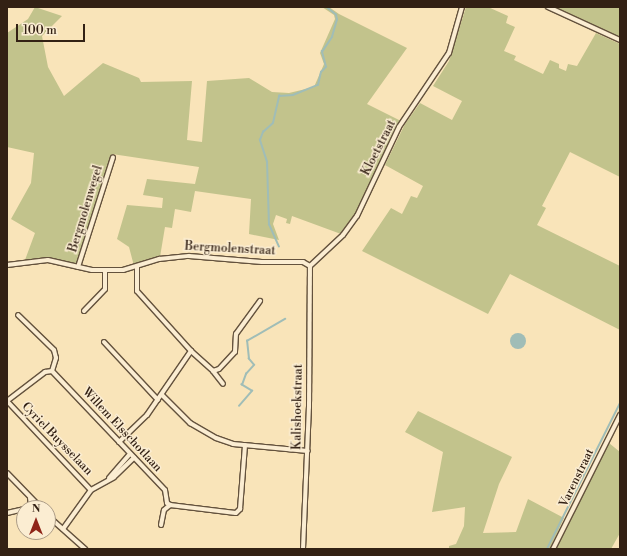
<!DOCTYPE html>
<html>
<head>
<meta charset="utf-8">
<style>
	body { margin:0 }
	#map { position:relative; width:627px; height:556px; overflow:hidden; background:#f9e4b9; font-family:"Libre Bodoni",serif }
	div>[style] { position:absolute }
	.green>* { inset:0; background:#c2c38c }
	.water>* { inset:0; background:#a0bdb7 }
	.round { border-radius:50% }
	.stream>* { height:1.5px; margin:-0.75px; padding:0 0.75px; transform-origin:0.75px; border-radius:0.75px; background:#a0bdb7 }
	.roads { filter:drop-shadow(1px 0 #64523d) drop-shadow(-1px 0 #64523d) drop-shadow(0 1px #64523d) drop-shadow(0 -1px #64523d) }
	.street>* { height:4px; margin:-2px; padding:0 2px; transform-origin:2px; border-radius:2px; background:#fbedd2 }
	span { translate:-50% -50%; white-space:nowrap; text-align:center; line-height:1.15; -webkit-text-stroke:3px #fbedd2; paint-order:stroke }
	.street-label { font-size:12px; color:#332114 }
	.frame { position:absolute; inset:0; border:8px solid #332114; pointer-events:none }
	.north { position:absolute; left:16px; top:500px; width:40px; height:40px; box-sizing:border-box; background:#fbedd2; border:1px solid #ab9b86; border-radius:50%; rotate:0deg; font-size:11px; font-weight:700; line-height:16px; text-align:center; color:#332114 }
	.north::after { content:''; display:block; margin:auto; width:14px; height:18px; background:#8f2418; clip-path:polygon(50% 0,100% 100%,50% 72%,0 100%) }
	.scale { position:absolute; left:16px; top:24px; width:69px; height:18px; box-sizing:border-box; border:2px solid #332114; border-top:0; padding-left:5px; font-size:12px; line-height:14px; white-space:nowrap; color:#332114; -webkit-text-stroke:3px #fbedd2; paint-order:stroke }
</style>
</head>
<body>
<div id="map">
	<div class="green">
		<div style="clip-path:polygon(35px 7px,62px 16px,42px 36px,48px 67px,64px 96px,103px 63px,139px 78px,141px 82px,192px 81px,187px 140px,202px 142px,207px 81px,249px 78px,272px 92px,289px 93px,314px 87px,324px 64px,320px 53px,335px 19px,334px 15px,322px 7px,329px 7px,339px 14px,407px 48px,367px 104px,401px 121px,354px 217px,341px 234px,292px 216px,290px 224px,286px 223px,287px 219px,276px 215px,273px 224px,279px 240px,249px 234px,251px 199px,195px 191px,191px 212px,175px 209px,172px 228px,165px 227px,160px 257px,134px 266px,129px 247px,117px 239px,127px 205px,162px 208px,163px 198px,143px 195px,147px 179px,195px 184px,199px 167px,112px 154px,78px 265px,48px 257px,25px 260px,35px 233px,11px 219px,31px 183px,34px 153px,7px 147px,7px 33px,28px 19px)"></div>
		<div style="clip-path:polygon(466px 7px,488px 7px,508px 16px,506px 23px,515px 27px,504px 51px,516px 56px,514px 60px,543px 74px,550px 60px,559px 64px,559px 68px,566px 71px,568px 64px,577px 66px,596px 33px,620px 44px,620px 177px,570px 152px,542px 206px,546px 208px,537px 225px,620px 266px,620px 330px,510px 274px,488px 314px,362px 251px,391px 208px,402px 214px,411px 196px,417px 198px,423px 186px,385px 165px,405px 124px,420px 103px,452px 120px,462px 101px,433px 86px,449px 61px)"></div>
		<div style="clip-path:polygon(555px 7px,620px 7px,620px 37px)"></div>
		<div style="clip-path:polygon(418px 411px,512px 457px,499px 484px,483px 533px,516px 532px,528px 499px,564px 518px,550px 549px,449px 549px,449px 546px,456px 544px,464px 526px,465px 507px,432px 512px,443px 452px,405px 432px)"></div>
		<div style="clip-path:polygon(609px 443px,620px 452px,620px 533px,611px 549px,556px 549px)"></div>
	</div>
	<div class="water">
		<div class="round" style="left:510px;top:333px;width:16px;height:16px"></div>
	</div>
	<div class="stream">
		<div style="left:279px;top:247px;width:24px;rotate:-114deg"></div>
		<div style="left:269px;top:225px;width:63px;rotate:-91.8deg"></div>
		<div style="left:267px;top:162px;width:23px;rotate:-108deg"></div>
		<div style="left:260px;top:140px;width:9px;rotate:-69deg"></div>
		<div style="left:263px;top:132px;width:13px;rotate:-42deg"></div>
		<div style="left:273px;top:123px;width:28px;rotate:-77deg"></div>
		<div style="left:279px;top:96px;width:14px;rotate:-4deg"></div>
		<div style="left:293px;top:95px;width:27px;rotate:-22deg"></div>
		<div style="left:318px;top:85px;width:13px;rotate:-77deg"></div>
		<div style="left:321px;top:72px;width:7px;rotate:-45deg"></div>
		<div style="left:326px;top:67px;width:16px;rotate:-105deg"></div>
		<div style="left:322px;top:52px;width:18px;rotate:-56deg"></div>
		<div style="left:332px;top:37px;width:18px;rotate:-74deg"></div>
		<div style="left:337px;top:20px;width:5px;rotate:-101deg"></div>
		<div style="left:336px;top:15px;width:13px;rotate:-141deg"></div>
		<div style="left:239px;top:406px;width:20px;rotate:-49deg"></div>
		<div style="left:252px;top:391px;width:12px;rotate:-149deg"></div>
		<div style="left:242px;top:385px;width:12px;rotate:-70deg"></div>
		<div style="left:246px;top:374px;width:12px;rotate:-48deg"></div>
		<div style="left:254px;top:365px;width:8px;rotate:-130deg"></div>
		<div style="left:249px;top:359px;width:18px;rotate:-96deg"></div>
		<div style="left:247px;top:341px;width:44px;rotate:-30.1deg"></div>
		<div style="left:547px;top:549px;width:163px;rotate:-63.4deg"></div>
	</div>
	<div class="roads">
		<div class="street">
			<div style="left:548px;top:7px;width:79px;rotate:24.6deg"></div>
			<div style="left:7px;top:265px;width:41px;rotate:-7deg"></div>
			<div style="left:48px;top:260px;width:45px;rotate:12.8deg"></div>
			<div style="left:92px;top:270px;width:31px"></div>
			<div style="left:123px;top:270px;width:38px;rotate:-17deg"></div>
			<div style="left:159px;top:259px;width:30px;rotate:-6deg"></div>
			<div style="left:189px;top:256px;width:73px;rotate:4.7deg"></div>
			<div style="left:262px;top:262px;width:41px"></div>
			<div style="left:303px;top:262px;width:8px;rotate:30deg"></div>
			<div style="left:310px;top:266px;width:45px;rotate:-43.2deg"></div>
			<div style="left:343px;top:235px;width:24px;rotate:-54deg"></div>
			<div style="left:357px;top:216px;width:98px;rotate:-64.7deg"></div>
			<div style="left:399px;top:127px;width:89px;rotate:-56deg"></div>
			<div style="left:449px;top:53px;width:48px;rotate:-74.2deg"></div>
			<div style="left:78px;top:267px;width:115px;rotate:-72.3deg"></div>
			<div style="left:137px;top:267px;width:24px;rotate:90deg"></div>
			<div style="left:137px;top:291px;width:81px;rotate:48deg"></div>
			<div style="left:191px;top:351px;width:30px;rotate:42deg"></div>
			<div style="left:213px;top:371px;width:16px;rotate:52deg"></div>
			<div style="left:84px;top:311px;width:30px;rotate:-46deg"></div>
			<div style="left:105px;top:289px;width:19px;rotate:-90deg"></div>
			<div style="left:104px;top:342px;width:79px;rotate:47deg"></div>
			<div style="left:52px;top:371px;width:164px;rotate:46.5deg"></div>
			<div style="left:165px;top:490px;width:13px;rotate:81deg"></div>
			<div style="left:167px;top:503px;width:4px;rotate:34deg"></div>
			<div style="left:170px;top:505px;width:66px;rotate:6.9deg"></div>
			<div style="left:236px;top:513px;width:6px;rotate:-45deg"></div>
			<div style="left:240px;top:509px;width:64px;rotate:-85.5deg"></div>
			<div style="left:213px;top:371px;width:6px;rotate:-18deg"></div>
			<div style="left:219px;top:369px;width:23px;rotate:-47deg"></div>
			<div style="left:235px;top:352px;width:18px;rotate:-87deg"></div>
			<div style="left:236px;top:334px;width:41px;rotate:-54deg"></div>
			<div style="left:162px;top:395px;width:40px;rotate:45deg"></div>
			<div style="left:190px;top:423px;width:30px;rotate:30deg"></div>
			<div style="left:216px;top:438px;width:18px;rotate:19deg"></div>
			<div style="left:233px;top:444px;width:75px;rotate:5.3deg"></div>
			<div style="left:7px;top:401px;width:48px;rotate:-37.3deg"></div>
			<div style="left:45px;top:372px;width:7px;rotate:-8deg"></div>
			<div style="left:52px;top:371px;width:14px;rotate:-73deg"></div>
			<div style="left:56px;top:358px;width:8px;rotate:-104deg"></div>
			<div style="left:54px;top:350px;width:50px;rotate:-135.8deg"></div>
			<div style="left:7px;top:401px;width:122px;rotate:46.7deg"></div>
			<div style="left:119px;top:442px;width:39px;rotate:-44deg"></div>
			<div style="left:147px;top:415px;width:78px;rotate:-55.5deg"></div>
			<div style="left:7px;top:473px;width:49px;rotate:45.8deg"></div>
			<div style="left:109px;top:478px;width:32px;rotate:-49deg"></div>
			<div style="left:28px;top:508px;width:4px;rotate:-45deg"></div>
			<div style="left:31px;top:505px;width:7px;rotate:-98deg"></div>
			<div style="left:7px;top:513px;width:17px;rotate:-13deg"></div>
			<div style="left:48px;top:516px;width:50px;rotate:41.7deg"></div>
			<div style="left:161px;top:525px;width:15px;rotate:-79deg"></div>
			<div style="left:164px;top:510px;width:8px;rotate:-40deg"></div>
			<div style="left:63px;top:529px;width:48px;rotate:-54.3deg"></div>
			<div style="left:91px;top:490px;width:26px;rotate:-29deg"></div>
			<div style="left:114px;top:477px;width:28px;rotate:-44deg"></div>
			<div style="left:303px;top:549px;width:142px;rotate:-87.6deg"></div>
			<div style="left:309px;top:407px;width:141px;rotate:-89.6deg"></div>
			<div style="left:553px;top:549px;width:150px;rotate:-63.4deg"></div>
		</div>
	</div>
	<div class="street-label">
		<span style="left:379px;top:148px;rotate:-63deg">Kloetstraat</span>
		<span style="left:86px;top:209px;rotate:-73deg">Bergmolenwegel</span>
		<span style="left:230px;top:249px;rotate:3deg">Bergmolenstraat</span>
		<span style="left:298px;top:407px;rotate:-89deg">Kalishoekstraat</span>
		<span style="left:122px;top:430px;rotate:47deg">Willem Elsschotlaan</span>
		<span style="left:57px;top:439px;rotate:46deg">Cyriel Buysselaan</span>
		<span style="left:577px;top:478px;rotate:-64deg">Varenstraat</span>
	</div>
	<div class="frame"></div>
	<div class="north">N</div>
	<div class="scale">100 m</div>
</div>
</body>
</html>
